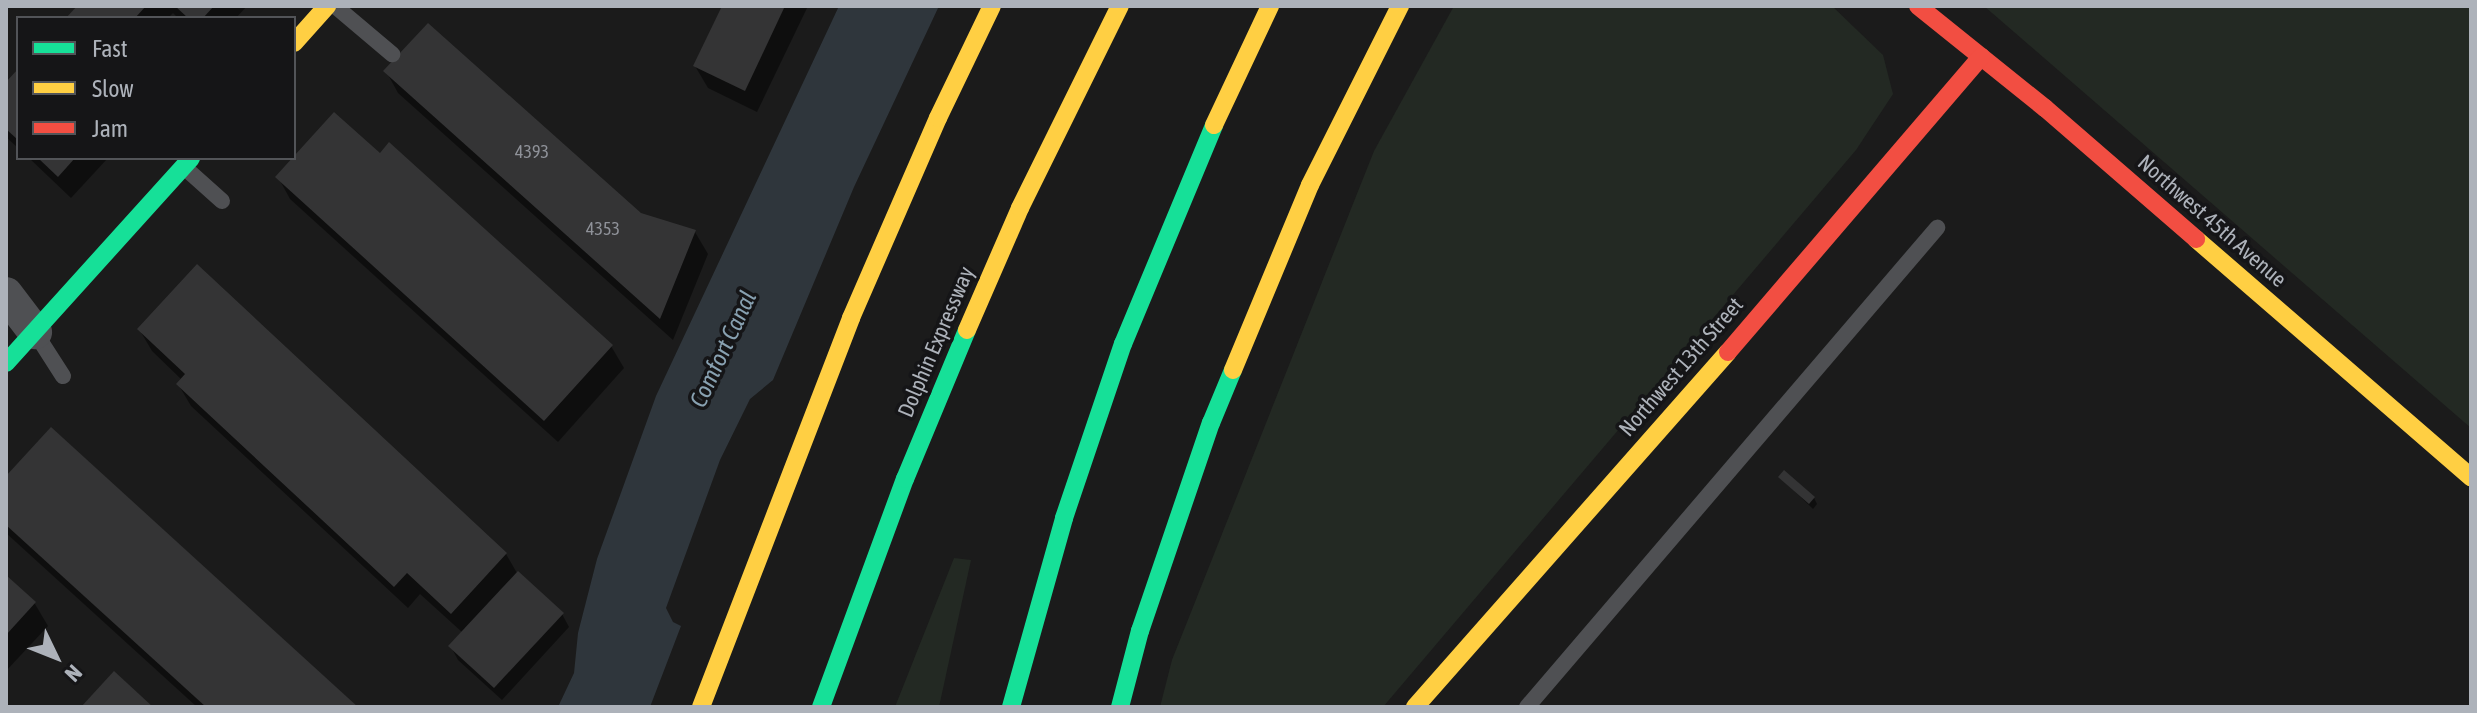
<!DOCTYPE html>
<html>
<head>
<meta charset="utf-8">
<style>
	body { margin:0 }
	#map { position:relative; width:2477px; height:713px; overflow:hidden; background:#1b1b1b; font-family:"Asap Condensed",sans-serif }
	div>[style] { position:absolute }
	.green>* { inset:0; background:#232923 }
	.water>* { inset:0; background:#2f363c }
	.shadow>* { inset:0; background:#0007 }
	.building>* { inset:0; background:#343435 }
	.lane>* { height:16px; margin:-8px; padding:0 8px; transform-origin:8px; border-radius:8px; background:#4f5053 }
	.street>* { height:34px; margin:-17px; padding:0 17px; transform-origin:17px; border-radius:17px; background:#4f5053 }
	.fast>* { height:18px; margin:-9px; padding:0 9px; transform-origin:9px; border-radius:9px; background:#16e098 }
	.slow>* { height:18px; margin:-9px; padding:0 9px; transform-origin:9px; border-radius:9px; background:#ffcf43 }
	.jam>* { height:18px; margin:-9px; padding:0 9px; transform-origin:9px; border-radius:9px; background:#f24e42 }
	span { translate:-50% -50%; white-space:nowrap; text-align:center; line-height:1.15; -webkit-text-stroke:7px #151517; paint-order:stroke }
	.number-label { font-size:18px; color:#8f9299 }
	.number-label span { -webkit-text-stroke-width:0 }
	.street-label { font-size:22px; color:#adb2ba }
	.water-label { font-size:24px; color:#88a1b1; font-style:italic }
	.frame { position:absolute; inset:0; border:8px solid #adb2ba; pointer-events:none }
	.legend { position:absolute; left:16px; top:16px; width:280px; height:144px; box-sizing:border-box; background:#151517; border:2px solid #525458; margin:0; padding:10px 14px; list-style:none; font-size:24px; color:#adb2ba }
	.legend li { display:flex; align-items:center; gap:16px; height:40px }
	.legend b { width:40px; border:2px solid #525458 }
	.north { position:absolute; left:16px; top:617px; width:80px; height:80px; -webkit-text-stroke:6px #151517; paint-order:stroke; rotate:133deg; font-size:22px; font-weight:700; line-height:32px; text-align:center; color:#adb2ba }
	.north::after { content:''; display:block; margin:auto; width:28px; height:36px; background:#adb2ba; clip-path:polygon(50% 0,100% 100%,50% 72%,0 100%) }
</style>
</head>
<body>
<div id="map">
	<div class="green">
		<div style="clip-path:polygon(1454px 6px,1832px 6px,1883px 55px,1893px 94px,1856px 150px,1383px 707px,1160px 707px,1172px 660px,1374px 151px)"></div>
		<div style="clip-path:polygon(1984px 6px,2471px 6px,2471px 428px)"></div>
		<div style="clip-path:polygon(954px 558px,971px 560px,939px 707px,895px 707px)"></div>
	</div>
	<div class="water">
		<div style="clip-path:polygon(839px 6px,939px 6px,854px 187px,773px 380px,750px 399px,720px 460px,666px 608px,673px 622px,681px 626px,650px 707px,558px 707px,574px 673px,578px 633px,597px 559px,656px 396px)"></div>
	</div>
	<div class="shadow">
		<div style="clip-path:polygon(79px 6px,247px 6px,236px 18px,178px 18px,173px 13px,168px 18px,68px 18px)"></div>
		<div style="clip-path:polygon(724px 6px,808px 6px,757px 112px,708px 88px,695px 66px)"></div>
		<div style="clip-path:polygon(386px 71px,640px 215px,695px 232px,708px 254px,673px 340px,398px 93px)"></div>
		<div style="clip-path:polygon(18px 72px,18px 148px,6px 137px,6px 85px)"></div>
		<div style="clip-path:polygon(380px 156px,611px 346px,624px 368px,558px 442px,290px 199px,278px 177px)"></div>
		<div style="clip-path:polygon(29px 158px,108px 158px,71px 198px)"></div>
		<div style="clip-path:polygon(139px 329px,506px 554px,517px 573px,562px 614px,569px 627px,502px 700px,458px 660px,451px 647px,463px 633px,420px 594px,408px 608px,191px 406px,178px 384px,182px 380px,152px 351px)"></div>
		<div style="clip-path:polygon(1780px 477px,1814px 498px,1817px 504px,1813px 509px)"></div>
		<div style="clip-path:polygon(6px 479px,355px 707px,197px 707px,6px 533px)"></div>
		<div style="clip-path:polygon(6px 577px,35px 604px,48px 626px,6px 671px)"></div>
	</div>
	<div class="building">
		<div style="clip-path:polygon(77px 6px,146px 6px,135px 18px,66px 18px)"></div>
		<div style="clip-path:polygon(175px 6px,214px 6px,203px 18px,188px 18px)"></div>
		<div style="clip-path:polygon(722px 6px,785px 6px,745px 91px,693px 66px)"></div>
		<div style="clip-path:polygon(428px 23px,641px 213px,696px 230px,660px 319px,383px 71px)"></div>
		<div style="clip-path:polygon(18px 69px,18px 140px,6px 129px,6px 82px)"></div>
		<div style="clip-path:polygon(334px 112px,380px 153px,389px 142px,613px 345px,544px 421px,275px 177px)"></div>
		<div style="clip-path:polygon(38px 158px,75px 158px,58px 177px)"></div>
		<div style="clip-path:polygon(197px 264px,507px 553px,451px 614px,407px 573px,394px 587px,176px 384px,185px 374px,137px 329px)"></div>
		<div style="clip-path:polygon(51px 427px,358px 707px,206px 707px,6px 525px,6px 476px)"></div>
		<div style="clip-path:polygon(1784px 470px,1815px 497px,1809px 504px,1778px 477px)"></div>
		<div style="clip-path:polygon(518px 571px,564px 613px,494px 688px,448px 646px)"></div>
		<div style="clip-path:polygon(6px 575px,36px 602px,6px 635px)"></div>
		<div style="clip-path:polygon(114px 671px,153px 707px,81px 707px)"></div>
	</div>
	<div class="lane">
		<div style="left:335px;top:6px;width:75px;rotate:40.1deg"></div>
		<div style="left:184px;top:167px;width:51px;rotate:41.8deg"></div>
		<div style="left:36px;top:334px;width:50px;rotate:57.3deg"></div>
		<div style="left:1527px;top:707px;width:631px;rotate:-49.44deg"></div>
	</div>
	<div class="street">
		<div style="left:6px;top:294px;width:48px;rotate:52.7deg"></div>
	</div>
	<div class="fast">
		<div style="left:6px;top:363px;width:276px;rotate:-47.9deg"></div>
		<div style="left:821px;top:707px;width:243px;rotate:-69.8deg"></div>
		<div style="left:905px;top:479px;width:161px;rotate:-67.4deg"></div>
		<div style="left:1011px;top:707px;width:196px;rotate:-74.3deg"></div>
		<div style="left:1064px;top:518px;width:184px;rotate:-71.3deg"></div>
		<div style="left:1123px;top:344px;width:237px;rotate:-67.4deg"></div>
		<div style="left:1120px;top:707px;width:79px;rotate:-75.3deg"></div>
		<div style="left:1140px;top:631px;width:220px;rotate:-71.2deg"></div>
		<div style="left:1211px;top:423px;width:57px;rotate:-67.5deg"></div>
	</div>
	<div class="slow">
		<div style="left:294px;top:43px;width:50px;rotate:-48.3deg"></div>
		<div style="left:1214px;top:125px;width:132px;rotate:-64.8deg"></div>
		<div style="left:2196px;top:239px;width:364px;rotate:40.9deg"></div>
		<div style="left:967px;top:330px;width:133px;rotate:-66.5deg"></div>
		<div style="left:1020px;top:208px;width:225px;rotate:-63.7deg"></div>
		<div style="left:1233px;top:370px;width:200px;rotate:-67.4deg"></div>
		<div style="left:1310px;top:185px;width:200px;rotate:-63.3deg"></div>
		<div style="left:701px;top:707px;width:417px;rotate:-68.9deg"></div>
		<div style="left:851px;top:318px;width:218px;rotate:-66.5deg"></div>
		<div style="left:938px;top:118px;width:124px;rotate:-64.3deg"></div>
		<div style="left:1415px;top:707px;width:473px;rotate:-48.6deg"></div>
	</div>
	<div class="jam">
		<div style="left:1918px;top:6px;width:163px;rotate:38.8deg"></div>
		<div style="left:2045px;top:108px;width:200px;rotate:40.9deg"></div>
		<div style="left:1728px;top:352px;width:389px;rotate:-49.4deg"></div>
	</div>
	<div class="number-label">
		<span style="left:532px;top:152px">4393</span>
		<span style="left:603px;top:229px">4353</span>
	</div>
	<div class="street-label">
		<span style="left:2212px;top:221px;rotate:41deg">Northwest 45th Avenue</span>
		<span style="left:936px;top:342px;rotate:-67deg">Dolphin Expressway</span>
		<span style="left:1681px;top:367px;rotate:-49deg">Northwest 13th Street</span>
	</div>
	<div class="water-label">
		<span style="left:723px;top:349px;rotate:-65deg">Comfort Canal</span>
	</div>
	<div class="frame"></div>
	<ul class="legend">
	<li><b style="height:10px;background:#16e098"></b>Fast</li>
	<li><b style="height:10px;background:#ffcf43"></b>Slow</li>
	<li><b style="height:10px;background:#f24e42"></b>Jam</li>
	</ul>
	<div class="north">N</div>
</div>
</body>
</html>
